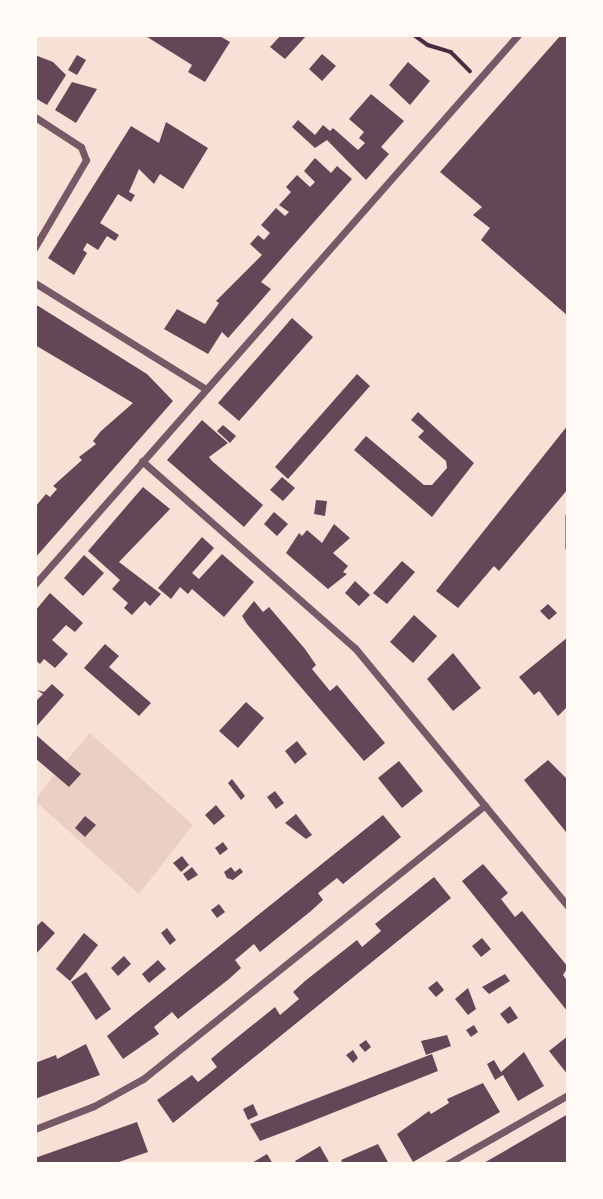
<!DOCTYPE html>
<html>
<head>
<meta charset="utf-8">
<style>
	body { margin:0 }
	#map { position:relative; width:603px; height:1199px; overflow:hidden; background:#f7e1d7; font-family:Cabin,sans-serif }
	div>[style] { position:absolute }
	.green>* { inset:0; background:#ebcfc5 }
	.building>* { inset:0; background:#644757 }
	.path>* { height:3.5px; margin:-1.75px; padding:0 1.75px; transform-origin:1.75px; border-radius:1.75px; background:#4a2c40 }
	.minor>* { height:7px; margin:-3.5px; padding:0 3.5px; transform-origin:3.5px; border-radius:3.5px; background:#755966 }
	span { translate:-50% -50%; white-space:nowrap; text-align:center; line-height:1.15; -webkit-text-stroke:7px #fffaf5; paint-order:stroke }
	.frame { position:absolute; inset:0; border:37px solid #fffaf5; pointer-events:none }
</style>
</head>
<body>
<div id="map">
	<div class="green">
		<div style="clip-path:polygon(90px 733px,193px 825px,139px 894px,35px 801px,54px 775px,69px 787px,80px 775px,66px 761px)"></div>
	</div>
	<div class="building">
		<div style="clip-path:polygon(144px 35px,218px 35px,230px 42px,205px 82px,188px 72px,192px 65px)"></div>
		<div style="clip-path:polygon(281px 35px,307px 35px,285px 59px,270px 47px)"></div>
		<div style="clip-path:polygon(561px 35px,568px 35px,568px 316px,481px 240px,490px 228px,473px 215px,482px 207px,440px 172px)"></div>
		<div style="clip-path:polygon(322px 54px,336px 66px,322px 81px,309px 69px)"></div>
		<div style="clip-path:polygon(35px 55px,53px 62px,66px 75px,47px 105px,35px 98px)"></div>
		<div style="clip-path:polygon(77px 55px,86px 60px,77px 75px,68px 70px)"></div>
		<div style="clip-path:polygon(408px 62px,430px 81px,410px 105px,389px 85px)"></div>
		<div style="clip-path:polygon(72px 82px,97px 89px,76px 123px,55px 110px)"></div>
		<div style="clip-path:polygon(371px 94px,404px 121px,381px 147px,389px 154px,366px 180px,327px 140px,315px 148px,292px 127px,298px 120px,315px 135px,323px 125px,330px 131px,333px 128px,358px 150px,365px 143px,359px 138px,364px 132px,349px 119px)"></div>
		<div style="clip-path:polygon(166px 122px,208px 148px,183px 189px,160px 174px,154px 184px,139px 169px,129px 192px,135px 195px,131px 202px,118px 194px,100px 223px,119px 235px,115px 241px,107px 236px,98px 250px,87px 243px,83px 250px,87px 253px,74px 275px,48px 258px,131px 126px,159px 143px)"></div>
		<div style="clip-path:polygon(315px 158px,331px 173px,337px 166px,352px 179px,261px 282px,271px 289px,250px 313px,228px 338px,222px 332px,208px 354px,164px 329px,177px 309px,205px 324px,219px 303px,216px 301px,262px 255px,250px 244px,258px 235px,264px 240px,270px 233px,261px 225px,276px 208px,285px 216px,289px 212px,279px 205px,291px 192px,286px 187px,297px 175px,310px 187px,315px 182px,304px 171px)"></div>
		<div style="clip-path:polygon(35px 304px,147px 374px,173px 401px,35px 558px,35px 507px,46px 494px,50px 497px,57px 489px,53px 486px,82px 460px,79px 457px,96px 444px,93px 441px,101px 431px,133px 403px,35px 345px)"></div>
		<div style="clip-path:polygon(292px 318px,313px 337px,239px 421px,218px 403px)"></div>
		<div style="clip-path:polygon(357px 374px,370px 386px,288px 479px,275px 467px)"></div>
		<div style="clip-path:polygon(418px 412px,474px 463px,432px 517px,354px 450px,366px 436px,424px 485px,432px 485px,447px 468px,446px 461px,418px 437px,424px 431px,411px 420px)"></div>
		<div style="clip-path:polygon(202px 420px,228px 443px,209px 457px,212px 461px,263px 505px,244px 527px,167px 460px)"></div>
		<div style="clip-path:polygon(223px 425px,236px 436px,230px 443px,217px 431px)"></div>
		<div style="clip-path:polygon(568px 425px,568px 489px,499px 571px,494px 566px,458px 608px,436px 591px)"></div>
		<div style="clip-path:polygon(282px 477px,295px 488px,283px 501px,270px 490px)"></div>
		<div style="clip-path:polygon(143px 487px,170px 509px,119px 562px,161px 594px,150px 606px,145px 601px,132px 615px,124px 608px,128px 603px,112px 589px,120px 580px,88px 551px)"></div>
		<div style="clip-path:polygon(316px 500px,327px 501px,325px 516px,314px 514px)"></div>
		<div style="clip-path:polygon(274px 512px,288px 524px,277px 536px,264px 524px)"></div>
		<div style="clip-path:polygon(334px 524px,350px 538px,333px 553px,348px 566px,343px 572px,347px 574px,328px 589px,286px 553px,299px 533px,302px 536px,307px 530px,322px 543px)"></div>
		<div style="clip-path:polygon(202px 537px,214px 548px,192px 573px,199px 579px,222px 554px,254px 582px,224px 617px,192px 589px,188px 594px,180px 587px,171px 599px,158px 588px)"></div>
		<div style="clip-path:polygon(84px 555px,104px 573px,83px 596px,64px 578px)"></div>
		<div style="clip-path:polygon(402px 561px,415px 572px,387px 604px,373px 593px)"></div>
		<div style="clip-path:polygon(355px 581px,370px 595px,359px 606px,345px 593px)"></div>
		<div style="clip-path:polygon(50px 593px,83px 623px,75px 632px,66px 625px,52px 640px,68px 654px,55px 668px,44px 659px,40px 664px,35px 660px,35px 611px)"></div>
		<div style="clip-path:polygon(254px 601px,263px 612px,269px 607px,305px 649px,316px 665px,312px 669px,330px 691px,337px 685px,385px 743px,364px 761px,247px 624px,242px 616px)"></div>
		<div style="clip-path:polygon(548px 604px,557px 613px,549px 620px,540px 611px)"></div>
		<div style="clip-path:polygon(414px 615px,437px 636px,413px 663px,390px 642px)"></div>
		<div style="clip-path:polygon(568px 637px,568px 706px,558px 716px,539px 691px,534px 695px,519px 677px)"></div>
		<div style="clip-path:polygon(105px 644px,119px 656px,109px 667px,151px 703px,139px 716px,84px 668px)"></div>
		<div style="clip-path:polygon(453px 653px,481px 688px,453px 711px,427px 679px)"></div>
		<div style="clip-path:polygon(52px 684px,64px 695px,35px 728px,35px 702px,43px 694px,37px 690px,44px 692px)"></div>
		<div style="clip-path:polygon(246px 702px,264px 718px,238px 748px,219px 731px)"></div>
		<div style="clip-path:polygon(35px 734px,81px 774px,69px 787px,35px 758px)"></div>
		<div style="clip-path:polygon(297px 741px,307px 754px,295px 764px,285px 751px)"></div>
		<div style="clip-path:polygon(548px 760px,568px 780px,566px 832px,524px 780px)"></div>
		<div style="clip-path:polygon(399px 761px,423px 791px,402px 808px,378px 778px)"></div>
		<div style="clip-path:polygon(232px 779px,245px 796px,241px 800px,228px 783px)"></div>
		<div style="clip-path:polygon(275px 791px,284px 803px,276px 809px,267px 797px)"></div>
		<div style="clip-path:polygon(216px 805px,225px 816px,214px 825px,205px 815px)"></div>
		<div style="clip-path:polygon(296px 814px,312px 835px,306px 839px,285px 823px)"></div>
		<div style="clip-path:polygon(383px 815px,401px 837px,343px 884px,337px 878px,318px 893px,323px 900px,311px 911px,260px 952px,254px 944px,235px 960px,241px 968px,229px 979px,178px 1019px,172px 1012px,154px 1027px,159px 1034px,123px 1059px,107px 1036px)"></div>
		<div style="clip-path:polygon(85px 816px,96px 825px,85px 837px,75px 828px)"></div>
		<div style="clip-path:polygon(223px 842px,228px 849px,220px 855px,215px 848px)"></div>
		<div style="clip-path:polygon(182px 856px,189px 865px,181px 872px,173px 863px)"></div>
		<div style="clip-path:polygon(483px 864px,508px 893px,501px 899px,515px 917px,522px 911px,568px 967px,563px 975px,568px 982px,568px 1012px,462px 881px)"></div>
		<div style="clip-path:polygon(192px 867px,198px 875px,188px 881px,183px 874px)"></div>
		<div style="clip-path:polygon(231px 867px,235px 872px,240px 868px,243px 872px,233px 880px,227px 878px,224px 872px)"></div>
		<div style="clip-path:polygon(434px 877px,451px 898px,173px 1123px,157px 1100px,192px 1075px,198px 1082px,217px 1067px,211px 1059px,224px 1048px,275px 1007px,280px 1015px,299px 999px,293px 992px,305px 981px,357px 940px,362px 947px,381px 931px,375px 924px)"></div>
		<div style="clip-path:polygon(219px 904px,225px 912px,217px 918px,211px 910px)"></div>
		<div style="clip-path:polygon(42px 921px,55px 933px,35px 955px,35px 928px)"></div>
		<div style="clip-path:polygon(167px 928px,176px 940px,170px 945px,161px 933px)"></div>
		<div style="clip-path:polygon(84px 933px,98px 945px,70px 981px,56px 969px)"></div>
		<div style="clip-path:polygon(482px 938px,491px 949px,481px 957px,472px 946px)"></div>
		<div style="clip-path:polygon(124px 956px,131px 964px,118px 976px,111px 968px)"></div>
		<div style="clip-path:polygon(158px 960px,166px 969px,149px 983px,142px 974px)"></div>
		<div style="clip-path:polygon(86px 972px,111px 1009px,96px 1020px,71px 982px)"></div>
		<div style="clip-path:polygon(505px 974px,510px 981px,489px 994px,482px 987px)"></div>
		<div style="clip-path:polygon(437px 981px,444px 990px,436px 997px,428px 988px)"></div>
		<div style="clip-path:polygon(468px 988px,476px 1009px,468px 1015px,455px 999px)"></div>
		<div style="clip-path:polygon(510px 1006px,518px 1018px,508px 1024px,500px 1014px)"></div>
		<div style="clip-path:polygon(474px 1025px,478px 1032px,471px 1037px,466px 1030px)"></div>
		<div style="clip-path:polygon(447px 1035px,451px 1046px,426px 1055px,421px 1041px)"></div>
		<div style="clip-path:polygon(568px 1036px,568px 1075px,549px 1051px)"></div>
		<div style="clip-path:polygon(366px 1040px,371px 1047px,365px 1052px,359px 1045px)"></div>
		<div style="clip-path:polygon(86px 1044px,100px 1075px,35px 1099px,35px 1063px,56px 1055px,57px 1059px)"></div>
		<div style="clip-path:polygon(353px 1050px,358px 1058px,353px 1063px,346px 1055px)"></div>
		<div style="clip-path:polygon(524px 1052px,544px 1086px,518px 1101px,503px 1075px,495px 1080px,487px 1064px,494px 1060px,501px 1072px)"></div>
		<div style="clip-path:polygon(432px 1054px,438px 1071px,297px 1127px,260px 1141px,250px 1124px)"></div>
		<div style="clip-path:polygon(483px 1083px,500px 1112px,413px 1162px,397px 1134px,429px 1111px,431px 1114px,449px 1103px,447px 1099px)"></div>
		<div style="clip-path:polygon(253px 1104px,258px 1115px,248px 1120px,243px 1109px)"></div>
		<div style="clip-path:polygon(568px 1114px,568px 1164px,482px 1164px,503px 1152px)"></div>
		<div style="clip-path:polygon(137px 1122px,148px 1152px,113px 1164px,35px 1164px,35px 1158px)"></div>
		<div style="clip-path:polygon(378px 1144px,389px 1164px,343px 1164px,341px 1160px)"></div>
		<div style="clip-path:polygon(320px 1146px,330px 1164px,297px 1164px,295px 1161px)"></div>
		<div style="clip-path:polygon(267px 1154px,273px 1164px,250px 1164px)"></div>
	</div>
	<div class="path">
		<div style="left:414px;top:35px;width:17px;rotate:36deg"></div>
		<div style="left:428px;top:45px;width:24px;rotate:17deg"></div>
		<div style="left:451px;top:52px;width:27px;rotate:45deg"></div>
		<div style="left:568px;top:516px;width:32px;rotate:90deg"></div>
	</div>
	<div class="minor">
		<div style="left:35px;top:117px;width:55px;rotate:33.1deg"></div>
		<div style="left:81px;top:147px;width:14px;rotate:69deg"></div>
		<div style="left:86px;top:160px;width:101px;rotate:120.4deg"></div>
		<div style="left:35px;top:283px;width:201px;rotate:31.8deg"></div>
		<div style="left:142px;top:461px;width:283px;rotate:41.3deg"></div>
		<div style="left:355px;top:648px;width:335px;rotate:50.5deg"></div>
		<div style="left:35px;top:584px;width:731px;rotate:-48.66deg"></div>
		<div style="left:35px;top:1129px;width:63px;rotate:-21.3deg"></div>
		<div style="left:94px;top:1106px;width:56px;rotate:-28.9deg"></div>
		<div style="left:143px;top:1079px;width:438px;rotate:-38.7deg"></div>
		<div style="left:447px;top:1164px;width:139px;rotate:-29.7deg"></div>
	</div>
	<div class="frame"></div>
</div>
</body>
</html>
